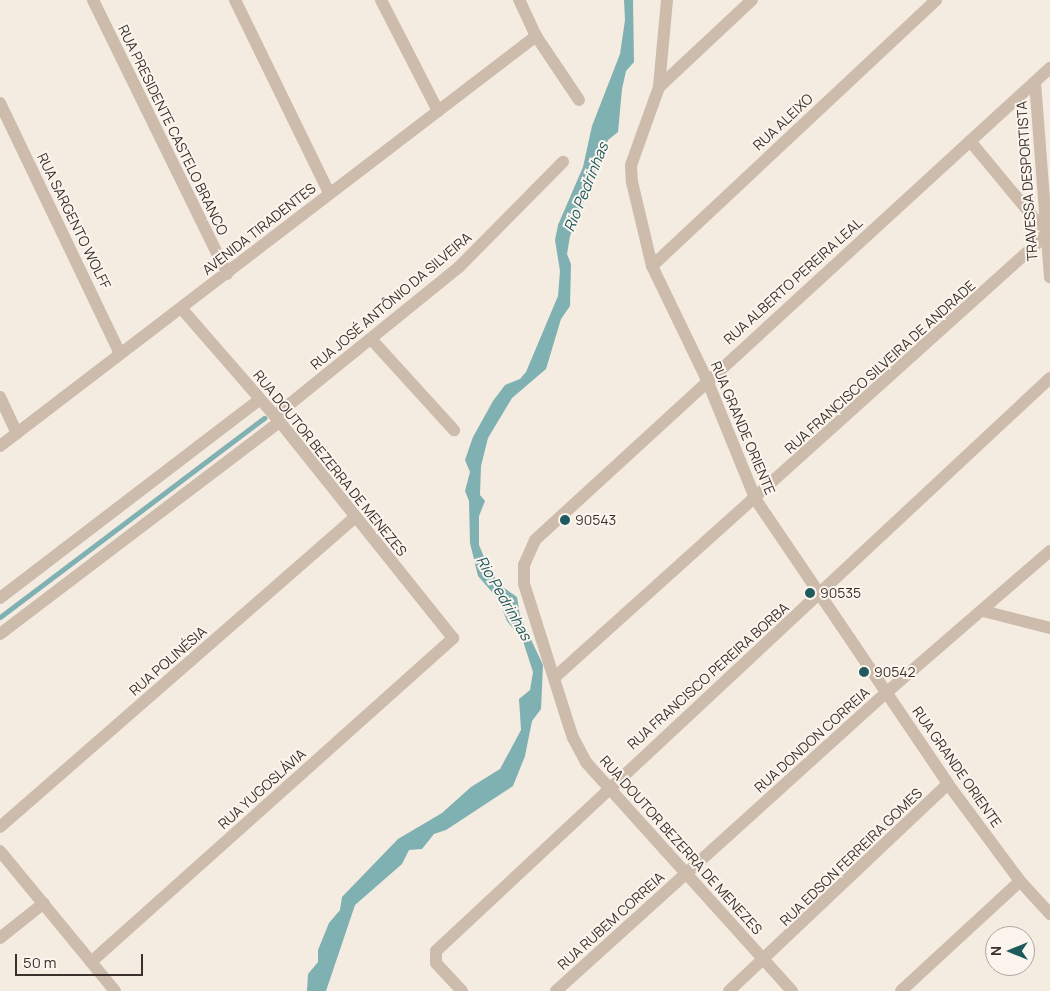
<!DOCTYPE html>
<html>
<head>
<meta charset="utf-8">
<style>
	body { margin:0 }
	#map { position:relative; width:1050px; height:991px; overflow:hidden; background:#f4ebe1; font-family:Manrope,sans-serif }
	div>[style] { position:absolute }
	.water>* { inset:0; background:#7fb0b2 }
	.stream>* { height:5px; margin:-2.5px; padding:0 2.5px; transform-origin:2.5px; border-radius:2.5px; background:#7fb0b2 }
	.minor>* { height:12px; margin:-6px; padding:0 6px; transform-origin:6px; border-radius:6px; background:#cdbbac }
	.tertiary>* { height:12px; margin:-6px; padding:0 6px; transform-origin:6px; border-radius:6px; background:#cdbbac }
	.dots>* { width:14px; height:14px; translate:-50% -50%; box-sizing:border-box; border:2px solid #fbf5ee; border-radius:50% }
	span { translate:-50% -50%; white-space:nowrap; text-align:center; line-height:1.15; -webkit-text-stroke:4px #fbf5ee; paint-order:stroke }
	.street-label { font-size:14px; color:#3b302b }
	.poi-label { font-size:14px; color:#3b302b }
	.left { translate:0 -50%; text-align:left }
	.water-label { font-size:15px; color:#1f5a5e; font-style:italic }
	.north { position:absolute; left:985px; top:926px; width:50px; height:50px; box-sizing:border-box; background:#fbf5ee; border:1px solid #aea6a0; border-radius:50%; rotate:270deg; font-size:14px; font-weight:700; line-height:20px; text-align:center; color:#3b302b }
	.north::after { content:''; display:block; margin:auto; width:18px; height:22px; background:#1f5a5e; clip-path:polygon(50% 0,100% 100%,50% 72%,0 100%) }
	.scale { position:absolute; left:15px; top:954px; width:128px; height:22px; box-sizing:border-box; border:2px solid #3b302b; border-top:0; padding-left:6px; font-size:15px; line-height:18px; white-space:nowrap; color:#3b302b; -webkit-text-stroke:4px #fbf5ee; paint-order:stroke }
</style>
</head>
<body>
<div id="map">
	<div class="water">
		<div style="clip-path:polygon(624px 0,633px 0,634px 62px,626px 71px,622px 89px,618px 132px,608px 140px,570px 236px,567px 254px,571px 264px,570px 306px,561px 319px,546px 369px,512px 398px,488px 438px,481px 466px,480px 495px,485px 501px,479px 516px,479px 545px,489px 569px,500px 585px,517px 597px,520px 616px,543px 665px,541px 709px,532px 721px,525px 756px,513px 786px,446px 830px,434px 834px,422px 849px,409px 850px,402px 864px,355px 905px,326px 991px,307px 991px,308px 974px,318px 962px,318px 950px,329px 923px,340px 910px,342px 897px,398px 839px,442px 813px,471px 787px,500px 769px,521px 730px,519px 699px,530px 690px,533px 672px,523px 641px,507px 621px,498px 599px,478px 576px,470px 543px,469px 501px,465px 491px,470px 472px,465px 460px,473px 437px,493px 401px,505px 385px,520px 379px,526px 372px,558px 296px,560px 271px,555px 240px,558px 225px,583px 167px,592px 126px,620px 54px,625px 20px)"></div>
	</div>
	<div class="stream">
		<div style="left:0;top:617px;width:331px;rotate:-37deg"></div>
	</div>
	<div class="minor">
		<div style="left:93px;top:0;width:305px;rotate:63.9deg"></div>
		<div style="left:235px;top:0;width:215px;rotate:64deg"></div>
		<div style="left:381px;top:0;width:125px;rotate:62.8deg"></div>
		<div style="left:667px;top:0;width:87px;rotate:95.3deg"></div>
		<div style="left:659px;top:87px;width:83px;rotate:109.7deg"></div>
		<div style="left:631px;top:165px;width:17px;rotate:87deg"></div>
		<div style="left:632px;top:182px;width:86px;rotate:76.6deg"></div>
		<div style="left:652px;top:266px;width:127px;rotate:64.2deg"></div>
		<div style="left:707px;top:380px;width:130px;rotate:67.8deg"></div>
		<div style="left:756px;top:500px;width:343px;rotate:55.9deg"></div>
		<div style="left:948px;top:784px;width:121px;rotate:53.4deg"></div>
		<div style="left:1020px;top:881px;width:45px;rotate:47.7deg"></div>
		<div style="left:536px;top:36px;width:77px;rotate:56.1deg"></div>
		<div style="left:1035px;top:82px;width:196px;rotate:85.6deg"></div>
		<div style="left:659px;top:87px;width:127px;rotate:-43.1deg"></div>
		<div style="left:0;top:103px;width:277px;rotate:64.4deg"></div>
		<div style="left:970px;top:141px;width:116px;rotate:50.3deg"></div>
		<div style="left:652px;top:266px;width:389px;rotate:-43.1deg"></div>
		<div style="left:372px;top:340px;width:122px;rotate:47.7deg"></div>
		<div style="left:0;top:397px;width:40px;rotate:65deg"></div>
		<div style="left:275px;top:416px;width:237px;rotate:-39deg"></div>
		<div style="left:459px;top:267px;width:148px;rotate:-45.3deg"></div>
		<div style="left:0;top:598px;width:327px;rotate:-37.4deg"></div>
		<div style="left:983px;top:611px;width:69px;rotate:14.2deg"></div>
		<div style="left:0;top:634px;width:350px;rotate:-37.2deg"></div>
		<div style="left:555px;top:677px;width:658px;rotate:-41.98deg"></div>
		<div style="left:0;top:827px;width:471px;rotate:-41.1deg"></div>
		<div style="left:0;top:938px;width:56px;rotate:-38.5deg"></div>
		<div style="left:91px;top:962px;width:486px;rotate:-41.8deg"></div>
		<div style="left:453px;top:638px;width:285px;rotate:-128.7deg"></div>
		<div style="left:275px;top:416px;width:142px;rotate:-131deg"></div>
		<div style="left:462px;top:991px;width:38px;rotate:-133deg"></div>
		<div style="left:436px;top:963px;width:12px;rotate:-90deg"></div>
		<div style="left:436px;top:951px;width:840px;rotate:-43.02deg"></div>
		<div style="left:556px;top:991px;width:445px;rotate:-42.1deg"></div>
		<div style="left:886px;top:693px;width:217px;rotate:-40.9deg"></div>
		<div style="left:729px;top:991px;width:301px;rotate:-43.4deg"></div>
		<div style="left:792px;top:991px;width:308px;rotate:-132deg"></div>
		<div style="left:586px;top:762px;width:27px;rotate:-118deg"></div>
		<div style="left:573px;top:738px;width:29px;rotate:-108deg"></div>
		<div style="left:564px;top:710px;width:132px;rotate:-107.6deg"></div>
		<div style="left:524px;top:584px;width:19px;rotate:-90deg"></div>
		<div style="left:524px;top:565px;width:27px;rotate:-66deg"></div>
		<div style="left:535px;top:540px;width:699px;rotate:-42.51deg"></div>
		<div style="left:901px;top:991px;width:162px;rotate:-42.7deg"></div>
	</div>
	<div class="tertiary">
		<div style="left:0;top:446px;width:675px;rotate:-37.41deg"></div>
		<div style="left:536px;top:36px;width:40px;rotate:-115deg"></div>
		<div style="left:0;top:851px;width:181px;rotate:50.6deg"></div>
	</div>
	<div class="dots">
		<div style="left:565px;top:520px;background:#1f5a5e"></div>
		<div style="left:810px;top:593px;background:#1f5a5e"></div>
		<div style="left:864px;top:672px;background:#1f5a5e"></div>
	</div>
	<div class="street-label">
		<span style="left:783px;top:122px;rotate:-43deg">RUA ALEIXO</span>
		<span style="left:173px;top:130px;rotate:64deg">RUA PRESIDENTE CASTELO BRANCO</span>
		<span style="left:1027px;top:181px;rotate:-94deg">TRAVESSA DESPORTISTA</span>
		<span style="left:74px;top:221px;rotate:64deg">RUA SARGENTO WOLFF</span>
		<span style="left:259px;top:229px;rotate:-38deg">AVENIDA TIRADENTES</span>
		<span style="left:793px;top:281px;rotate:-42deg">RUA ALBERTO PEREIRA LEAL</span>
		<span style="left:391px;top:301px;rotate:-40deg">RUA JOSÉ ANTÔNIO DA SILVEIRA</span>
		<span style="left:880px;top:367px;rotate:-42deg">RUA FRANCISCO SILVEIRA DE ANDRADE</span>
		<span style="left:743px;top:428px;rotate:67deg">RUA GRANDE ORIENTE</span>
		<span style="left:330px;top:463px;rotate:51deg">RUA DOUTOR BEZERRA DE MENEZES</span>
		<span style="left:168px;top:661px;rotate:-41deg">RUA POLINÉSIA</span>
		<span style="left:708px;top:676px;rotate:-42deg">RUA FRANCISCO PEREIRA BORBA</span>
		<span style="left:812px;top:740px;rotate:-42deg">RUA DONDON CORREIA</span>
		<span style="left:957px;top:767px;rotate:55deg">RUA GRANDE ORIENTE</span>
		<span style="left:262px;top:789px;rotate:-42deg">RUA YUGOSLÁVIA</span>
		<span style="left:681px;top:845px;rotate:48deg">RUA DOUTOR BEZERRA DE MENEZES</span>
		<span style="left:851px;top:857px;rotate:-44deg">RUA EDSON FERREIRA GOMES</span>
		<span style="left:611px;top:921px;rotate:-42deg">RUA RUBEM CORREIA</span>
	</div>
	<div class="poi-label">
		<span class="left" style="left:575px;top:520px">90543</span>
		<span class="left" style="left:820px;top:593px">90535</span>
		<span class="left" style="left:874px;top:672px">90542</span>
	</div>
	<div class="water-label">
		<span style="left:586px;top:187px;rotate:-68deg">Rio Pedrinhas</span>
		<span style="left:504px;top:598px;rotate:60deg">Rio Pedrinhas</span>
	</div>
	<div class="north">N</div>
	<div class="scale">50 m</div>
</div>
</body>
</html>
